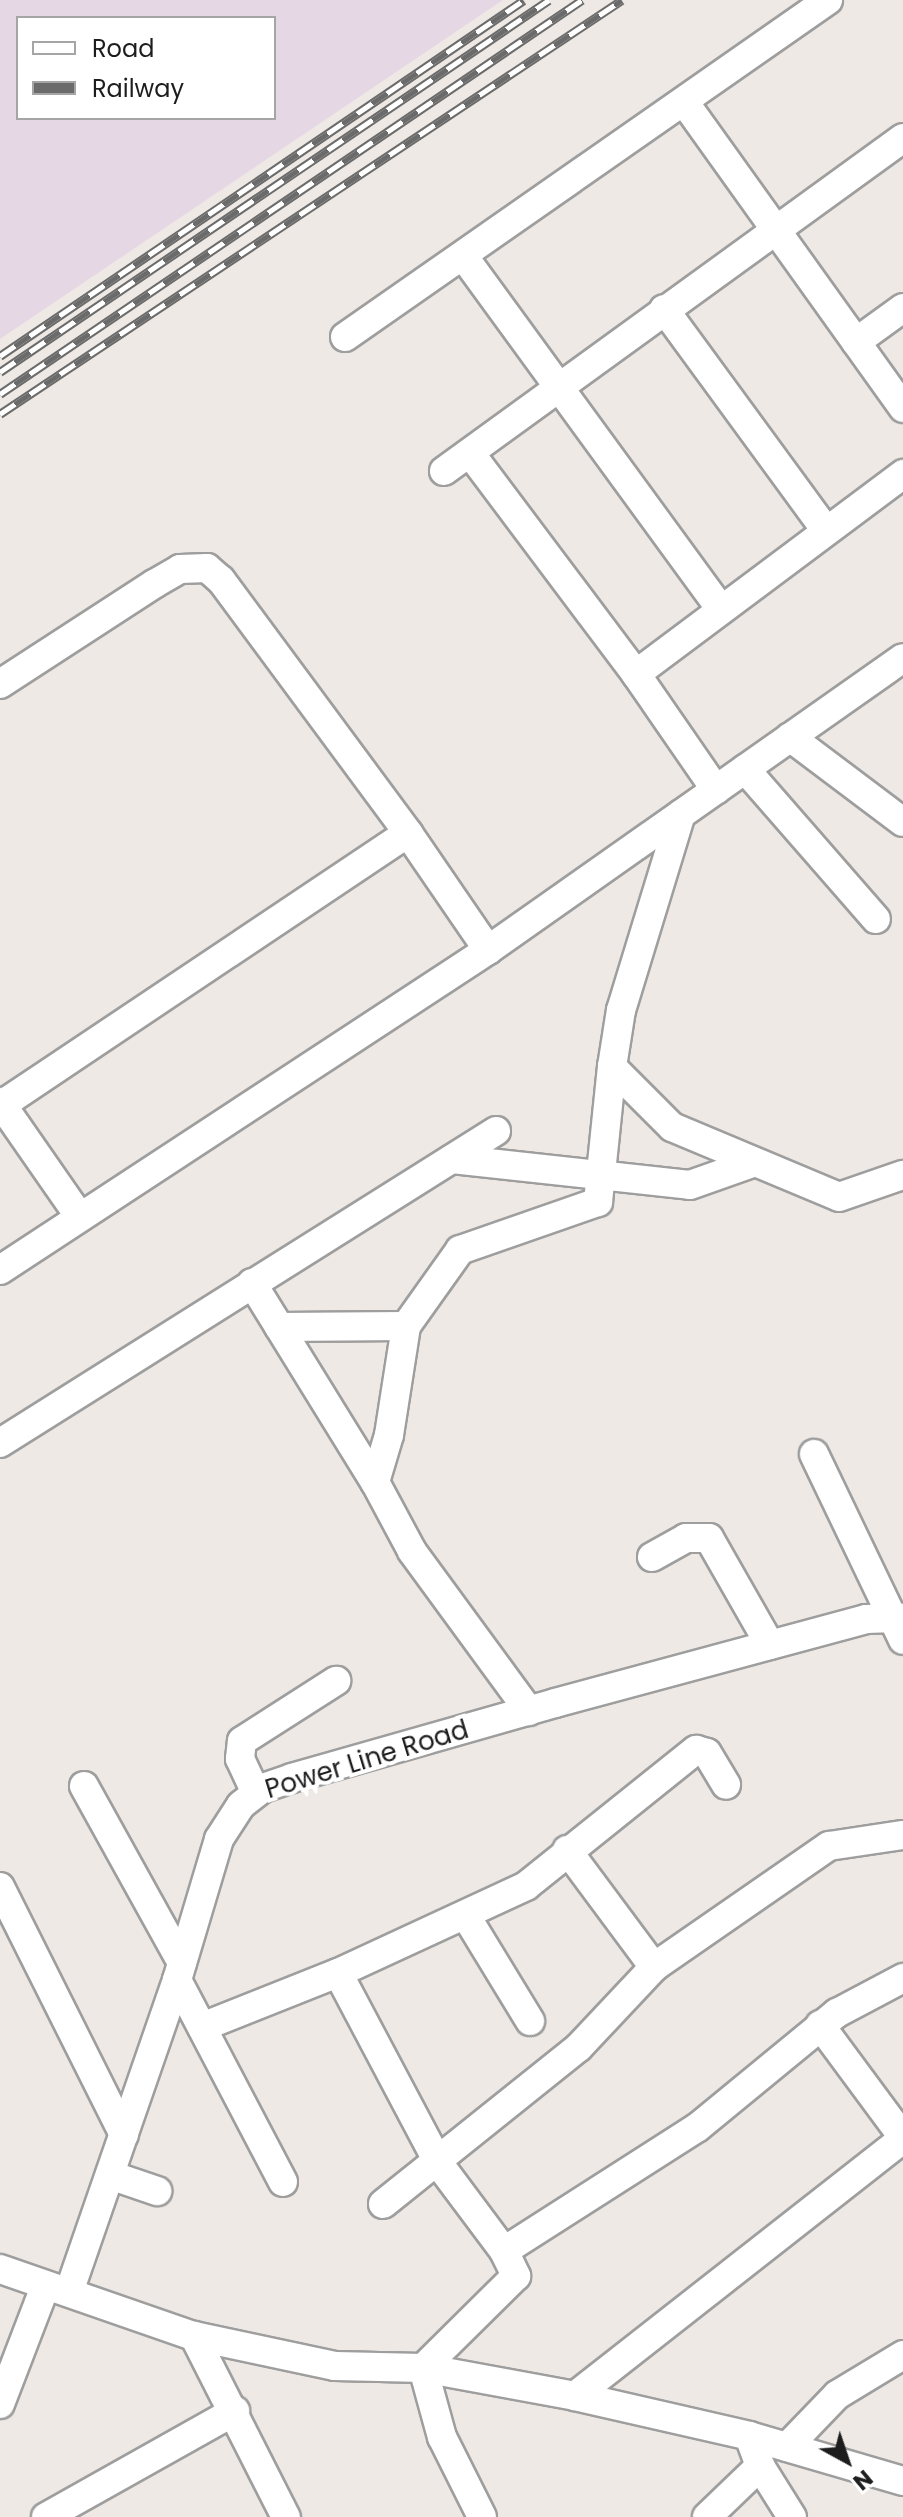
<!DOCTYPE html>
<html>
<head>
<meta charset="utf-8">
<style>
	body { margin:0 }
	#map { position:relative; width:903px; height:2517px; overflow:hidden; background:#eee9e4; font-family:Poppins,sans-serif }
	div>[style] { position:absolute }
	.industrial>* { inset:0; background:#e6d7e5 }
	.roads { filter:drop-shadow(2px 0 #9e9e9e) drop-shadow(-2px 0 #9e9e9e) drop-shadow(0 2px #9e9e9e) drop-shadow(0 -2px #9e9e9e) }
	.minor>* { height:28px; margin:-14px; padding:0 14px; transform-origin:14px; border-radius:14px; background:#fff }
	.rail>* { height:9px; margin-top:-4.5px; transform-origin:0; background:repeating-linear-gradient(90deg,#fff 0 18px,#6b6b6b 0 36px); box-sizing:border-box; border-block:2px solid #6b6b6b }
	span { translate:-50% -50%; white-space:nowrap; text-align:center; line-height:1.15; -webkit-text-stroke:8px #fff; paint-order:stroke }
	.street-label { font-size:26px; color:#1d1d1d }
	.legend { position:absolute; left:16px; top:16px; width:260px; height:104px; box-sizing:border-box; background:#fff; border:2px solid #a5a5a5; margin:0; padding:10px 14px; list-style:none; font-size:24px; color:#1d1d1d }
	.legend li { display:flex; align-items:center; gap:16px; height:40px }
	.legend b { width:40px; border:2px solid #a5a5a5 }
	.north { position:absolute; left:807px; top:2421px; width:80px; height:80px; -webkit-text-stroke:6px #fff; paint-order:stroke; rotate:140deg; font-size:22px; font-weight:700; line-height:32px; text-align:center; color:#1d1d1d }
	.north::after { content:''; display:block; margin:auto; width:28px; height:36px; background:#1d1d1d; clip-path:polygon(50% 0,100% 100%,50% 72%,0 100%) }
</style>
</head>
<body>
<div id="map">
	<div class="industrial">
		<div style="clip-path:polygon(evenodd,0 0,503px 0,0 339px,0 0,18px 18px,274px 18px,274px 118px,18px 118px,18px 18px)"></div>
	</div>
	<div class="roads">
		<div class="minor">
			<div style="left:685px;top:103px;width:375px;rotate:54.4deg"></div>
			<div style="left:464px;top:257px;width:433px;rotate:53.9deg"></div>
			<div style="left:664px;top:309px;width:274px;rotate:53.8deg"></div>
			<div style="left:345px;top:337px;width:589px;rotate:-34.9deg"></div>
			<div style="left:856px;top:342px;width:58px;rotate:-35.9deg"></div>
			<div style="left:470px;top:453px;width:276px;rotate:53.1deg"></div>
			<div style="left:444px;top:471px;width:567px;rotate:-35.96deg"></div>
			<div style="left:0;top:684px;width:184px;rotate:-33deg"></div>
			<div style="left:154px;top:584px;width:30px;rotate:-30deg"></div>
			<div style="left:180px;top:569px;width:27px;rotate:-2deg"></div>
			<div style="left:207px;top:568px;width:18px;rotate:41deg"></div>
			<div style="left:221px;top:580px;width:315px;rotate:53.5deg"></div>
			<div style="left:408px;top:833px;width:142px;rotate:55.6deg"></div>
			<div style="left:488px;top:950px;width:507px;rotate:-35.13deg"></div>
			<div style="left:790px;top:737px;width:141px;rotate:37deg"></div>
			<div style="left:745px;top:769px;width:199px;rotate:48.9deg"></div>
			<div style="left:716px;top:790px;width:141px;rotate:-124.6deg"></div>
			<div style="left:636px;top:674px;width:334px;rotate:-36.8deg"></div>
			<div style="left:681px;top:814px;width:205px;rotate:107deg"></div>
			<div style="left:621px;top:1010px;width:58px;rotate:99deg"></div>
			<div style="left:612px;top:1067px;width:85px;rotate:45deg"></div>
			<div style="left:672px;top:1127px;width:181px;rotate:22.7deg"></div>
			<div style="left:839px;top:1197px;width:68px;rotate:-19deg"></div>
			<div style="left:0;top:1102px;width:140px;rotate:55.2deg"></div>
			<div style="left:0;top:1106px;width:491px;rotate:-33.8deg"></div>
			<div style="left:452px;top:1159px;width:239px;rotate:6.2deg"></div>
			<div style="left:690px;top:1185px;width:66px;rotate:-19.5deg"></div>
			<div style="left:0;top:1270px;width:584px;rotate:-33.25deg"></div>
			<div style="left:252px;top:1283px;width:234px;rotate:58.3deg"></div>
			<div style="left:279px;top:1327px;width:127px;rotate:-0.5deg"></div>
			<div style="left:0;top:1443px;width:586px;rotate:-32.17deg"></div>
			<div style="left:814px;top:1454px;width:206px;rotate:64.4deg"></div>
			<div style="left:652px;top:1557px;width:39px;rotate:-29deg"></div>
			<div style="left:686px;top:1538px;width:23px"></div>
			<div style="left:709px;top:1538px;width:123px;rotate:60.3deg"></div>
			<div style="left:529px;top:1711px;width:198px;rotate:-126.2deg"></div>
			<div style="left:412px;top:1551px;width:78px;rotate:-118.2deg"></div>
			<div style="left:375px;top:1482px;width:49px;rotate:-73.4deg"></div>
			<div style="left:389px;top:1435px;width:110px;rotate:-81.1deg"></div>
			<div style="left:406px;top:1326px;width:93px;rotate:-54.6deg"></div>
			<div style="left:460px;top:1250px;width:146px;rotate:-19.2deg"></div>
			<div style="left:598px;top:1202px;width:136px;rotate:-84.1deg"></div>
			<div style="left:84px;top:1786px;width:202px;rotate:61deg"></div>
			<div style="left:256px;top:1793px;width:38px;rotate:-115deg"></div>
			<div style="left:240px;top:1759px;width:18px;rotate:-84deg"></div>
			<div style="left:242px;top:1741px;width:112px;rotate:-32.6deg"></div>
			<div style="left:567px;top:1850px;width:146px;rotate:53.4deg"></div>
			<div style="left:0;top:1887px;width:277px;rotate:63.4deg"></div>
			<div style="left:466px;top:1916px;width:123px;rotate:58.6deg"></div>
			<div style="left:338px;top:1973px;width:216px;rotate:62.1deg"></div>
			<div style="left:439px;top:2164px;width:109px;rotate:53.2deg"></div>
			<div style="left:504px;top:2251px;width:28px;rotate:64deg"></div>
			<div style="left:516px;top:2276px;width:131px;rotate:135.3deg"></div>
			<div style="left:423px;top:2368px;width:72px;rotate:74.6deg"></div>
			<div style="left:442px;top:2437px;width:89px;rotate:63.4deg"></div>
			<div style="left:177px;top:1980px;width:228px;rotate:62.3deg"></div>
			<div style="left:820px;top:2025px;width:139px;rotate:53.5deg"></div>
			<div style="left:202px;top:2027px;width:146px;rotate:-21.7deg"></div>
			<div style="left:338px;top:1973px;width:207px;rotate:-24.8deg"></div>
			<div style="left:526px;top:1886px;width:218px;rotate:-38.7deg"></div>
			<div style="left:696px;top:1750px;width:11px;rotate:15deg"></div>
			<div style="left:707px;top:1753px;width:37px;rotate:59deg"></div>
			<div style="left:110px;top:2175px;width:50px;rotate:18.8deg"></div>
			<div style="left:383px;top:2204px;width:251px;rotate:-38.7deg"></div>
			<div style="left:579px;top:2047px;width:110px;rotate:-46.8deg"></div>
			<div style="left:654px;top:1967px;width:213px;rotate:-34.7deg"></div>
			<div style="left:829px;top:1846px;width:75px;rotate:-8.5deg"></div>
			<div style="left:504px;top:2251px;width:230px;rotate:-32.6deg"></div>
			<div style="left:698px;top:2127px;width:180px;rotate:-39.4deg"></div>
			<div style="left:837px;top:2013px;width:75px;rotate:-27.9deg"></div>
			<div style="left:0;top:2269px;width:205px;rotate:19.1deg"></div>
			<div style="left:194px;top:2336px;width:144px;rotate:12deg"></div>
			<div style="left:335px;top:2366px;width:88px;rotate:1.3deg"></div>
			<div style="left:423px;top:2368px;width:155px;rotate:10.4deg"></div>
			<div style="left:575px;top:2396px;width:179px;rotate:12.9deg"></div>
			<div style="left:749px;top:2436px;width:160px;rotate:16.3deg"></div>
			<div style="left:69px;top:2292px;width:330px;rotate:-70.9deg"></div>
			<div style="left:177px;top:1980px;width:147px;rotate:-73.4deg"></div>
			<div style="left:219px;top:1839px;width:40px;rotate:-57.1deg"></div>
			<div style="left:241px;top:1805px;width:28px;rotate:-38deg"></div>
			<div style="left:263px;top:1788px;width:31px;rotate:-19deg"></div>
			<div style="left:292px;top:1778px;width:273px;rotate:-15.9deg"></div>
			<div style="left:555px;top:1703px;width:322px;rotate:-15.1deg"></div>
			<div style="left:866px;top:1619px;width:37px;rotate:-2deg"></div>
			<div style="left:194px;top:2336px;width:203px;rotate:63.1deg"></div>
			<div style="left:575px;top:2396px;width:417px;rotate:-38.1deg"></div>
			<div style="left:0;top:2404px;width:125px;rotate:-69deg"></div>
			<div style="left:749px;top:2436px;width:32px;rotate:70deg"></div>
			<div style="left:760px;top:2466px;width:60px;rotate:57.9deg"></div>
			<div style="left:787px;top:2447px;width:72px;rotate:-46.1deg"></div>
			<div style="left:837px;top:2395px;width:77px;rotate:-31.2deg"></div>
			<div style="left:46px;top:2517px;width:217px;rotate:-29.3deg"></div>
			<div style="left:707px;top:2517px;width:74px;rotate:-43.9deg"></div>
		</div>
	</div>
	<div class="rail">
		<div style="left:0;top:356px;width:633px;rotate:-34.19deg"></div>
		<div style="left:0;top:372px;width:663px;rotate:-34.12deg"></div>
		<div style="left:0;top:394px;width:703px;rotate:-34.1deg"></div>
		<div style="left:0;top:414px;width:747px;rotate:-33.65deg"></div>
	</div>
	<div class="street-label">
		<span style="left:367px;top:1760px;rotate:-17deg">Power Line Road</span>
	</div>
	<ul class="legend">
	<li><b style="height:10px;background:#fff"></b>Road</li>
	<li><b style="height:10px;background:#6b6b6b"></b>Railway</li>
	</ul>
	<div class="north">N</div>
</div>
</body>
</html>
